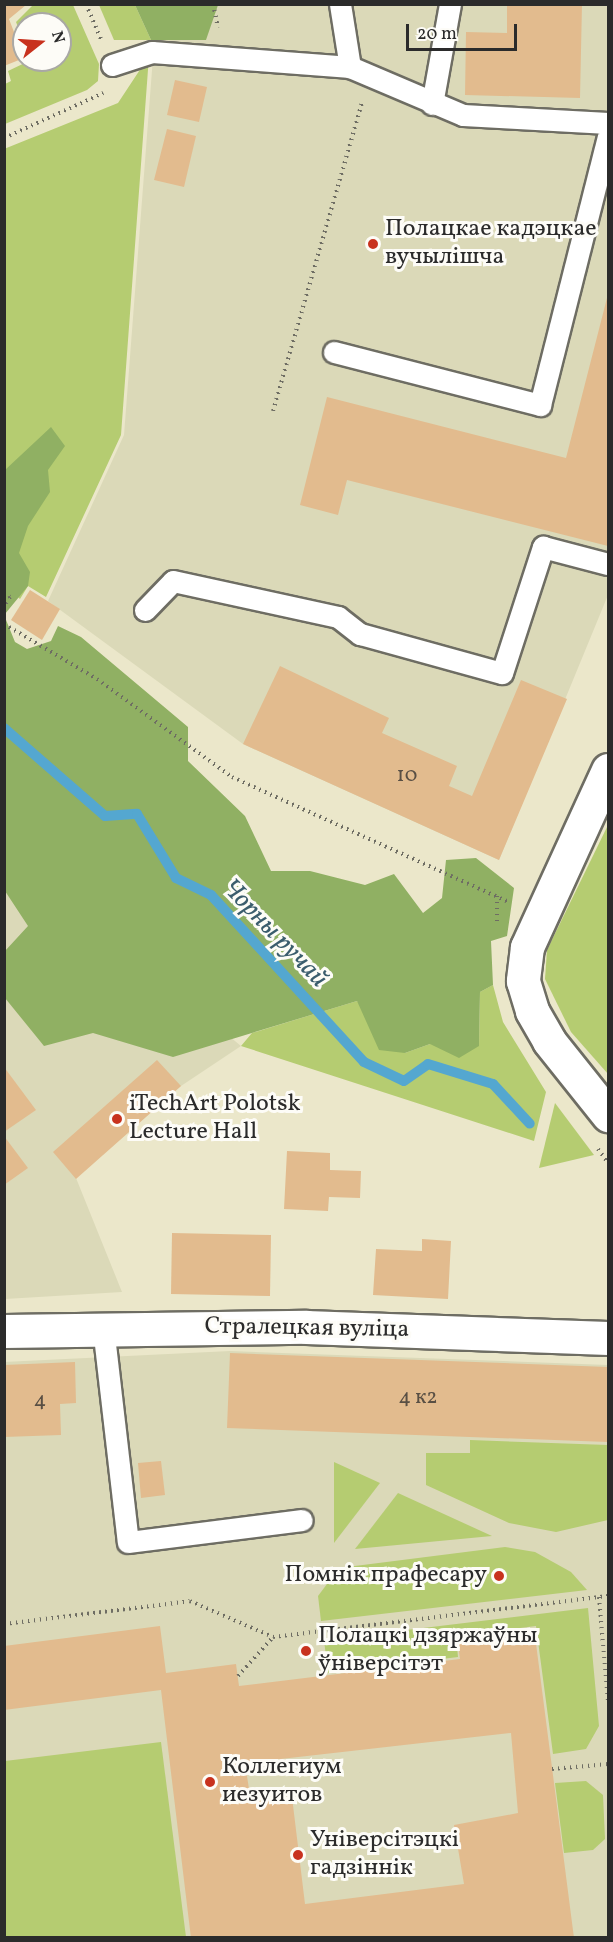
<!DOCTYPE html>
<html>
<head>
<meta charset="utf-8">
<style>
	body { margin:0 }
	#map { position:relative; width:613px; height:1942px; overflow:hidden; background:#ebe7ca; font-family:Vollkorn,serif }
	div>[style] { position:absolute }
	.built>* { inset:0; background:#dbd9b8 }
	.green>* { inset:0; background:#b5cc71 }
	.forest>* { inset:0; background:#90b063 }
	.stream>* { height:10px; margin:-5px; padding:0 5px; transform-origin:5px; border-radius:5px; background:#54a7d0 }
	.building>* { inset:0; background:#e2bb8e }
	.path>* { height:4px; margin-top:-2px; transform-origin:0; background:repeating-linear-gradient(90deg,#6e6d63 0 1.5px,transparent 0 6px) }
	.roads { filter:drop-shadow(2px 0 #6e6d63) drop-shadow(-2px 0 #6e6d63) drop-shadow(0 2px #6e6d63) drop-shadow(0 -2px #6e6d63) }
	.service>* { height:21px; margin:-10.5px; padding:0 10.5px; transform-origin:10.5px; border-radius:10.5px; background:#fff }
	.minor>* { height:33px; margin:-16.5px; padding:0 16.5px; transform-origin:16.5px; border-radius:16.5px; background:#fff }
	.dots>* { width:16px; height:16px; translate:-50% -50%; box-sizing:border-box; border:3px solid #fdfcf7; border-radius:50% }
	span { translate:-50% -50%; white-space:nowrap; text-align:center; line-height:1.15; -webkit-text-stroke:6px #fdfcf7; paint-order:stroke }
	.number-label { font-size:21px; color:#594f44 }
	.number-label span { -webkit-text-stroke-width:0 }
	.poi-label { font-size:24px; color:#2b2b2b }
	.left { translate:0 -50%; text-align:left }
	.right { translate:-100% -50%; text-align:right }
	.street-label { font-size:24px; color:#2b2b2b }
	.water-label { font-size:26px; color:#3b5d6d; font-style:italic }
	.frame { position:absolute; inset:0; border:6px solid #2b2b2b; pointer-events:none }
	.north { position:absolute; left:12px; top:12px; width:60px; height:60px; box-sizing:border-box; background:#fdfcf7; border:2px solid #a9a8a5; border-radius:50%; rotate:73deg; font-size:16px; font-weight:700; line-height:24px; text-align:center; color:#2b2b2b }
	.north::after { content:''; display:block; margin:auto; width:21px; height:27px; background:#c8321e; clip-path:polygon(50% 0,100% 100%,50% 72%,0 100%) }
	.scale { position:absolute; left:406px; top:24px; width:111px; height:27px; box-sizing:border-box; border:3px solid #2b2b2b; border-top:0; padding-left:8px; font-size:18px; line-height:21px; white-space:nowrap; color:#2b2b2b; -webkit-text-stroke:4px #fdfcf7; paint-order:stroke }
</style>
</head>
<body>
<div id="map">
	<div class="built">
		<div style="clip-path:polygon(157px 5px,608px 5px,608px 595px,499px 860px,243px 744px,48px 601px,124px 435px)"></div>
		<div style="clip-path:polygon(4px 850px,241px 1046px,181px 1086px,76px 1178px,122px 1292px,5px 1299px)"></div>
		<div style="clip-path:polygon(230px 1351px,608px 1365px,608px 1937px,5px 1937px,4px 1362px)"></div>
	</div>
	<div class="green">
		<div style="clip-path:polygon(33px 5px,73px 5px,99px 64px,98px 81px,87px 90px,5px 124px,5px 84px,11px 81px,8px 71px,31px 60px,60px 60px,60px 24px,24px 24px,24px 42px,16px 22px)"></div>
		<div style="clip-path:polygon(99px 5px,135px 5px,151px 40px,114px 40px)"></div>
		<div style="clip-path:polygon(149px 56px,121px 435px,46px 597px,28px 586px,20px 599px,4px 584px,4px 149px,118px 103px)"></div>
		<div style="clip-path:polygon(608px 825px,608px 1074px,571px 1032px,545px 979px,547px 950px)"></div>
		<div style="clip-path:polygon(493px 985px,503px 1022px,546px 1092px,534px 1141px,241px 1046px,252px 1033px,357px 1001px,405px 1053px,430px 1044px,479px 1046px,480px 992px)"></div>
		<div style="clip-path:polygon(555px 1103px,594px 1155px,539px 1168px)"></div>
		<div style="clip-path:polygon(470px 1440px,608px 1445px,608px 1520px,556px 1532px,509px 1523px,426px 1485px,426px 1453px,470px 1453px)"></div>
		<div style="clip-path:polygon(334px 1462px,380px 1483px,334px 1543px)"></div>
		<div style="clip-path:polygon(398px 1493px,492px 1536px,355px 1549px)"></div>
		<div style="clip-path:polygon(505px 1547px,535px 1552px,571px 1572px,587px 1590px,321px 1621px,318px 1596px,339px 1568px)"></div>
		<div style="clip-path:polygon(588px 1608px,599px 1726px,586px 1749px,553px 1754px,536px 1626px,456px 1636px,458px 1657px,328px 1673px,324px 1640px)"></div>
		<div style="clip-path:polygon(161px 1742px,186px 1937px,5px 1937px,5px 1761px)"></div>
		<div style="clip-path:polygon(586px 1781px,603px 1795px,605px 1839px,593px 1850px,564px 1853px,555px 1783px)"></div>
	</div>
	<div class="forest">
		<div style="clip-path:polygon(135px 5px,218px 5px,206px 40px,151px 40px)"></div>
		<div style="clip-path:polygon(51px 427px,65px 446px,48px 470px,50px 492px,28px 526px,19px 553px,30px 572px,28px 586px,5px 614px,5px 470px)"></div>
		<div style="clip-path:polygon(4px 615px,15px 642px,27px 649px,51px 641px,58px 626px,81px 637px,188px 727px,188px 761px,245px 816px,271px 871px,310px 871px,365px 885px,394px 874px,423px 913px,442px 898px,446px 860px,476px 858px,514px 888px,507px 936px,491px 941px,493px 985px,480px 992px,479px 1046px,459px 1058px,430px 1044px,405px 1053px,379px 1050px,357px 1001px,173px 1057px,93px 1033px,44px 1046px,5px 998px,5px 951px,28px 926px,5px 891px)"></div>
	</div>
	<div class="stream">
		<div style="left:4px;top:728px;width:134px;rotate:41.1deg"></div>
		<div style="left:105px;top:816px;width:32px;rotate:-4deg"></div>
		<div style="left:137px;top:814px;width:75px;rotate:58.6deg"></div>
		<div style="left:176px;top:878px;width:39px;rotate:26deg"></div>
		<div style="left:211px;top:895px;width:226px;rotate:47.5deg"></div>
		<div style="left:364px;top:1062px;width:44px;rotate:25.4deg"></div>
		<div style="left:404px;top:1081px;width:29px;rotate:-35deg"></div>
		<div style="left:428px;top:1064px;width:68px;rotate:17.1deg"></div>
		<div style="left:493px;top:1084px;width:54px;rotate:47.2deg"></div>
	</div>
	<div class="building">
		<div style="clip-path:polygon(507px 4px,582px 4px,580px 98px,465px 95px,466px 32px,507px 33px)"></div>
		<div style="clip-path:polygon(4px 5px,26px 5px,9px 19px,24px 58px,4px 66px)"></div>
		<div style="clip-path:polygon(175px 80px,207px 87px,199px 122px,167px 115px)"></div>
		<div style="clip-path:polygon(167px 129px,196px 136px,184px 187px,154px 180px)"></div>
		<div style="clip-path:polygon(608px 294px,608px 546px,347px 480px,338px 515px,300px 505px,327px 397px,566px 458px)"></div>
		<div style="clip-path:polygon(30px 590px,60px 609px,42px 640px,11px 620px)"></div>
		<div style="clip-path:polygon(280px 666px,389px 718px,382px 733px,457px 766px,449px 786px,472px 796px,521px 680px,567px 699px,499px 860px,243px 744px)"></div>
		<div style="clip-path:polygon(157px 1060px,181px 1086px,76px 1179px,53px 1152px)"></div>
		<div style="clip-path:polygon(4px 1067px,36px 1110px,4px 1132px)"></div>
		<div style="clip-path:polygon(4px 1136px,28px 1168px,4px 1185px)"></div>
		<div style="clip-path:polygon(287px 1151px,330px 1153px,330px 1170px,361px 1171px,360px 1198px,329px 1197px,328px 1211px,284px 1209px)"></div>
		<div style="clip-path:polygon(172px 1233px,271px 1235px,270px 1296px,171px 1294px)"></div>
		<div style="clip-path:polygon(422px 1239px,451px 1241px,448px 1299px,373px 1295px,376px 1249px,422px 1251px)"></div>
		<div style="clip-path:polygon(230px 1353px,608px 1367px,608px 1442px,227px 1428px)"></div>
		<div style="clip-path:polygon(75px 1362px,76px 1403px,60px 1404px,61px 1435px,4px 1437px,4px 1365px)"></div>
		<div style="clip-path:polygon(161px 1461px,165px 1495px,141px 1498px,138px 1463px)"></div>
		<div style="clip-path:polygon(evenodd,160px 1626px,166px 1673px,236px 1664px,239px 1686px,460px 1659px,457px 1637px,534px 1628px,574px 1938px,191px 1938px,161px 1690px,4px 1710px,4px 1646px,160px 1626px,511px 1733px,518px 1813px,454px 1825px,464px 1884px,305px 1904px,292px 1797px,251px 1802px,245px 1763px,511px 1733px)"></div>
	</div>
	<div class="path">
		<div style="left:86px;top:4px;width:39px;rotate:67deg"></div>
		<div style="left:213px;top:4px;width:24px;rotate:78deg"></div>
		<div style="left:4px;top:138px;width:109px;rotate:-24.4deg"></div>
		<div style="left:273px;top:411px;width:322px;rotate:-73.9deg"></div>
		<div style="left:4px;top:593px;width:7px;rotate:34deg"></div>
		<div style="left:10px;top:597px;width:11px;rotate:124deg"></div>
		<div style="left:4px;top:624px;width:108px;rotate:30.6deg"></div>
		<div style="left:97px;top:679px;width:167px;rotate:36deg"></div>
		<div style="left:232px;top:777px;width:304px;rotate:24.3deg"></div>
		<div style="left:497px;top:896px;width:26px;rotate:90deg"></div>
		<div style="left:598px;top:1149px;width:17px;rotate:54deg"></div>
		<div style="left:599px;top:1597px;width:106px;rotate:85.1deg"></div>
		<div style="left:4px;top:1624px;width:187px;rotate:-7deg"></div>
		<div style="left:190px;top:1601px;width:90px;rotate:23.4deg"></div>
		<div style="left:273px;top:1637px;width:337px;rotate:-7deg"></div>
		<div style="left:238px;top:1676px;width:52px;rotate:-48.1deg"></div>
		<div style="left:552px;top:1769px;width:56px;rotate:-5.1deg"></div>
	</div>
	<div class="roads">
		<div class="service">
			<div style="left:340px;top:4px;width:64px;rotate:81deg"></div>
			<div style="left:112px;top:65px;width:42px;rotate:-18deg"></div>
			<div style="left:152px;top:52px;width:199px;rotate:4.3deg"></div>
			<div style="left:350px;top:67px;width:123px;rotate:23deg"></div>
			<div style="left:463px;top:115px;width:145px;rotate:3.2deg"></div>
			<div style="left:432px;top:104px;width:102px;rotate:-79.8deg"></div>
			<div style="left:334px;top:352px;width:213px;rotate:14.4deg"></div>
			<div style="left:540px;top:405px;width:276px;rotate:-75.8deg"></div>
			<div style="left:145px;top:610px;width:40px;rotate:-46deg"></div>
			<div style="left:173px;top:581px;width:169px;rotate:12.3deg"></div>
			<div style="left:338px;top:617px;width:28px;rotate:38deg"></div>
			<div style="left:360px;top:634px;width:147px;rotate:15.4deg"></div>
			<div style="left:502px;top:673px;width:133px;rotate:-72deg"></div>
			<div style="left:543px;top:547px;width:67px;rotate:14.7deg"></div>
			<div style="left:103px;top:1327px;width:216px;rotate:83.4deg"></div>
			<div style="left:128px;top:1542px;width:175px;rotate:-7.2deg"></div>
		</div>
		<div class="minor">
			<div style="left:608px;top:770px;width:195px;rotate:114.6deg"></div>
			<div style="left:527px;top:947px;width:34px;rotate:97deg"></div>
			<div style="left:523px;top:981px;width:31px;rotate:73deg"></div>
			<div style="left:532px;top:1011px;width:34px;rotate:60deg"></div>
			<div style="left:549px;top:1041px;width:95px;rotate:51.4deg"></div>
			<div style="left:4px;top:1331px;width:302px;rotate:-0.8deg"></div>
			<div style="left:306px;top:1327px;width:302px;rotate:2.1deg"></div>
		</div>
	</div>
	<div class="dots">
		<div style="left:373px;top:244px;background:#c8321e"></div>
		<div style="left:117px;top:1119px;background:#c8321e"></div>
		<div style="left:499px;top:1576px;background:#c8321e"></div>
		<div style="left:306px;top:1651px;background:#c8321e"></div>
		<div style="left:210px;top:1782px;background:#c8321e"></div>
		<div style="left:298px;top:1855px;background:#c8321e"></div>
	</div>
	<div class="number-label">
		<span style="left:407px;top:776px">10</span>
		<span style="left:418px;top:1398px">4 к2</span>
		<span style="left:40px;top:1401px">4</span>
	</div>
	<div class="poi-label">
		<span class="left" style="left:385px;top:244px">Полацкае кадэцкае<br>вучылішча</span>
		<span class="left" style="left:129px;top:1119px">iTechArt Polotsk<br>Lecture Hall</span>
		<span class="right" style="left:487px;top:1576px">Помнік прафесару</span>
		<span class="left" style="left:318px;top:1651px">Полацкі дзяржаўны<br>ўніверсітэт</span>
		<span class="left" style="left:222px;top:1782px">Коллегиум<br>иезуитов</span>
		<span class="left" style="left:310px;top:1855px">Універсітэцкі<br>гадзіннік</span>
	</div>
	<div class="street-label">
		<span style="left:307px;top:1329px;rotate:1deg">Стралецкая вуліца</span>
	</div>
	<div class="water-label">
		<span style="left:274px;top:934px;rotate:46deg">Чорны ручай</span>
	</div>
	<div class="frame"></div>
	<div class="north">N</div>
	<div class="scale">20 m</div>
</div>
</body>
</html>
